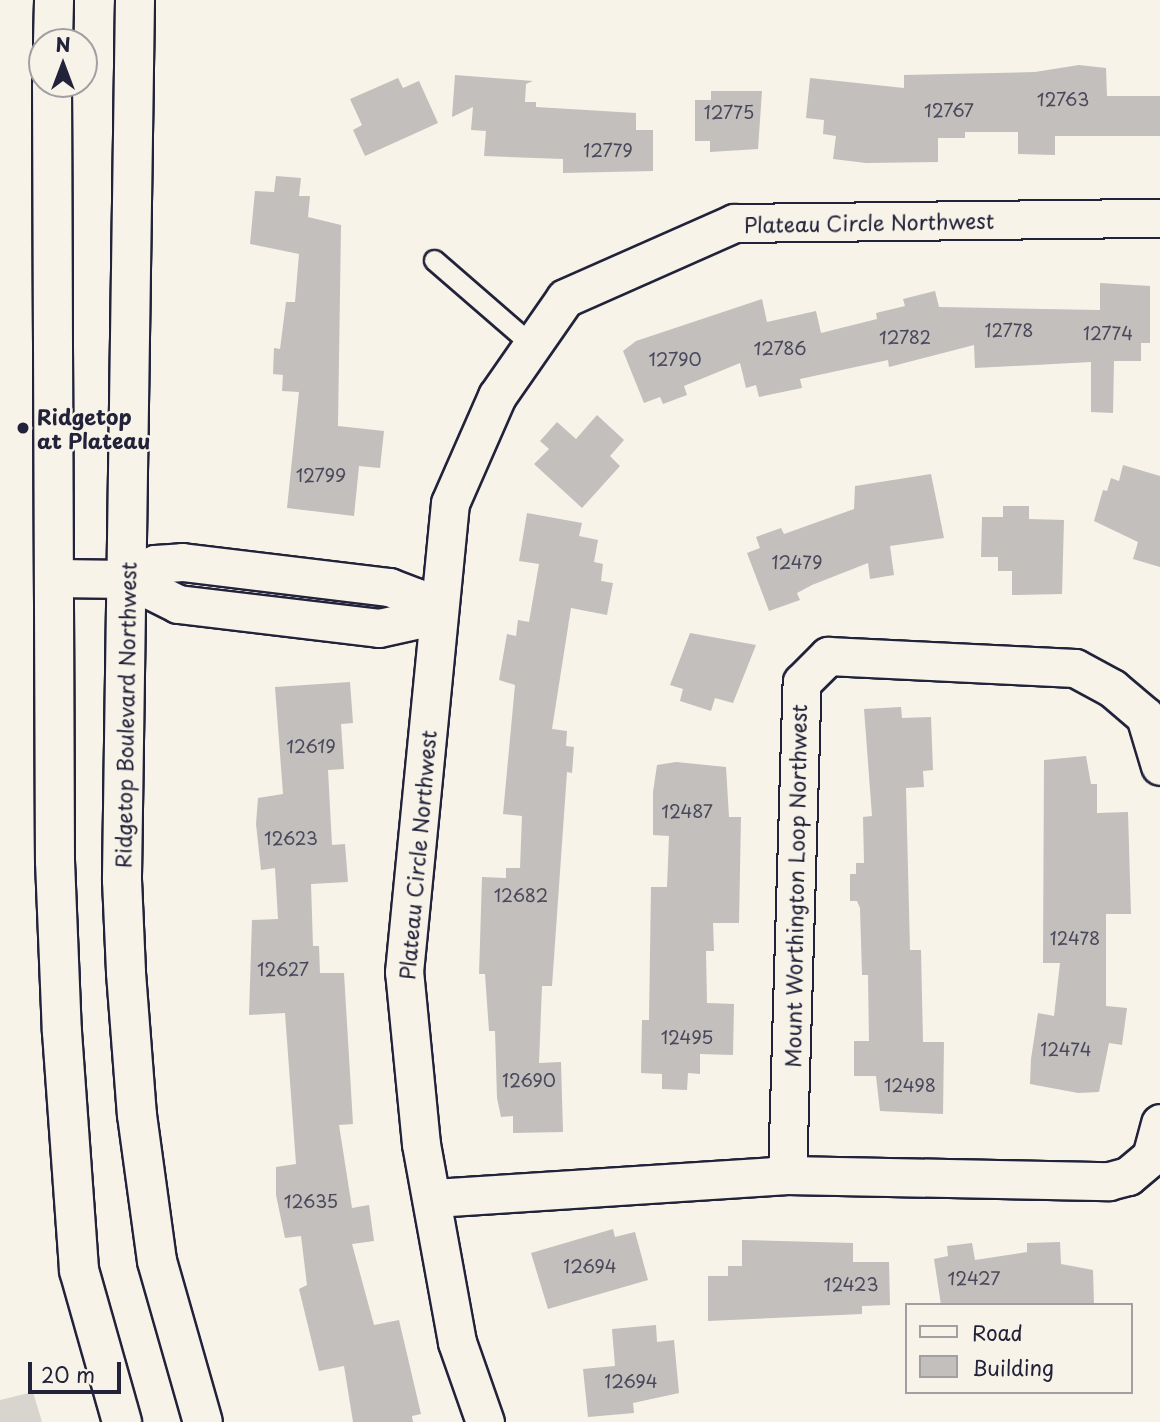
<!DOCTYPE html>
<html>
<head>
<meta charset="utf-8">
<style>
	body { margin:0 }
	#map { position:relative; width:1160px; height:1422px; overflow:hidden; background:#f7f3e8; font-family:"Playpen Sans",sans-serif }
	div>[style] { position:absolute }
	.green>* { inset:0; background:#d8d5cf }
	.building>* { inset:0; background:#c2bfbd }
	.roads { filter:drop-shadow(2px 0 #22223b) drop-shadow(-2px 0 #22223b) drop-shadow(0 2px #22223b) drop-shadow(0 -2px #22223b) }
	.service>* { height:19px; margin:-9.5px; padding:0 9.5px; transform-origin:9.5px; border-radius:9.5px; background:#f7f3e8 }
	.minor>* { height:37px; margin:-18.5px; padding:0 18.5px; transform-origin:18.5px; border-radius:18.5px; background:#f7f3e8 }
	.secondary>* { height:38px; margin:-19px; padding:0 19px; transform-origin:19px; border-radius:19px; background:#f7f3e8 }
	.dots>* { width:19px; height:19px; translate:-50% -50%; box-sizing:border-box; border:4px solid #f7f3e8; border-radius:50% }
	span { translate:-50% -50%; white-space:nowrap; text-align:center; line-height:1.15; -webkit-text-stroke:5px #f7f3e8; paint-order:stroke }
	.number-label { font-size:18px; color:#4a495c }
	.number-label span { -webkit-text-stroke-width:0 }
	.street-label { font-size:21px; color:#22223b }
	.poi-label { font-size:21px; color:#22223b; font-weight:700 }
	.left { translate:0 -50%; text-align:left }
	.legend { position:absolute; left:905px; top:1303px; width:228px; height:91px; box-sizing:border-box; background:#f7f3e8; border:2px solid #a29fa3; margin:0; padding:9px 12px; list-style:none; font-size:21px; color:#22223b }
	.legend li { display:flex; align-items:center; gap:14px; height:35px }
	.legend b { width:35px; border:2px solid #a29fa3 }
	.north { position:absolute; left:28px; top:28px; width:70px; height:70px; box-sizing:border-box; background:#f7f3e8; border:2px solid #a29fa3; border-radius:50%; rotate:0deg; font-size:19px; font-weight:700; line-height:28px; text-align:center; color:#22223b }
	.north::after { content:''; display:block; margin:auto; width:24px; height:32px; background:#22223b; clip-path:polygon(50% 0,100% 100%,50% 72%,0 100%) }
	.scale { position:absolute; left:28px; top:1362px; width:93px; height:32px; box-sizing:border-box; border:4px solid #22223b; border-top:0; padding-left:9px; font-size:21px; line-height:24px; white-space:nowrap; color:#22223b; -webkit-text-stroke:5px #f7f3e8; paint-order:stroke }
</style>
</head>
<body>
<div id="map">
	<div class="green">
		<div style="clip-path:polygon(33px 1392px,42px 1422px,0 1422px,0 1400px)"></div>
	</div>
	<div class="building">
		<div style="clip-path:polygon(1079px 65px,1106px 68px,1107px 96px,1160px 96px,1160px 136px,1055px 136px,1055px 155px,1018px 154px,1018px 132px,965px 132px,965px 138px,938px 138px,938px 162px,866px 163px,833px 159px,836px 136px,823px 134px,824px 120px,806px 118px,810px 78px,904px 88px,904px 75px,1035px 72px)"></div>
		<div style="clip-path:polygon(455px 75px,533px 81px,526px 84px,525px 102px,536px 102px,536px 107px,636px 113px,636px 130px,653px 130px,653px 171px,563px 173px,563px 159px,484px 156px,486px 131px,471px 130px,473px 107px,452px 117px)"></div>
		<div style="clip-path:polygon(398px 78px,403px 88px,419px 81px,438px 123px,365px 156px,353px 130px,362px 125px,350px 99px)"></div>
		<div style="clip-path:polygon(711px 91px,762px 91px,758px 149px,710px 152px,710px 141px,695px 141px,695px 100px,711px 100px)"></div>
		<div style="clip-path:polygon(276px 176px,301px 178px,299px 196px,310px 196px,308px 217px,341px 225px,338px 426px,384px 431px,380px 468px,359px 466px,354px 516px,287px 508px,299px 392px,282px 391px,283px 375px,273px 374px,274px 348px,280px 349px,286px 302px,295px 302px,299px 254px,250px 244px,255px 191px,274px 192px)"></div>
		<div style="clip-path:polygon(1100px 283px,1150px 286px,1150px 343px,1141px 343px,1141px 361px,1114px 361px,1113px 413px,1091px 412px,1091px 362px,975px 368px,974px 345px,889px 367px,888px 360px,800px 379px,802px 388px,759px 397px,756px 385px,746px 388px,740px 363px,684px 386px,687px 395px,663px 404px,660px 397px,644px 403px,623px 351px,636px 341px,762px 299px,767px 322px,816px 311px,821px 333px,877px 319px,876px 313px,905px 306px,903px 299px,935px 291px,939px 307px,1100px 310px)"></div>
		<div style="clip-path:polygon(597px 415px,624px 440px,610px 456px,620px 466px,582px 508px,534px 464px,549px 449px,540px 441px,557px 422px,576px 439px)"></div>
		<div style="clip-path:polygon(1123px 465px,1160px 476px,1160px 567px,1133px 559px,1138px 542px,1094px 521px,1103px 490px,1107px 491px,1111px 478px,1119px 481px)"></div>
		<div style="clip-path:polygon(931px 474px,944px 538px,890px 546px,894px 575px,870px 579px,868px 563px,812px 585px,797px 593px,800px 600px,769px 611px,747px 553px,760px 548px,756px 537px,781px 528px,784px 534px,854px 509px,855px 486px)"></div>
		<div style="clip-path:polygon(1003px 506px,1029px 506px,1029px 519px,1064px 520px,1062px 594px,1012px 595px,1012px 571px,998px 571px,998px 557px,981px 557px,982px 517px,1003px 517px)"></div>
		<div style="clip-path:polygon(527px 513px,582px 523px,579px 536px,598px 540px,594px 562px,603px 564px,601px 581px,613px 583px,607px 615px,571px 608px,552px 729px,567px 731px,566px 746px,574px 747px,572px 773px,567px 772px,552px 986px,542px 986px,539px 1063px,561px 1062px,563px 1132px,513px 1133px,513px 1116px,501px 1117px,497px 1098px,495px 1031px,489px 1031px,485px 974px,479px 974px,482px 877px,506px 878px,506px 868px,520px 868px,522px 816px,503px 814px,515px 685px,499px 680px,507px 634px,516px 636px,518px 620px,529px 622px,539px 564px,519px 561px)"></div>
		<div style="clip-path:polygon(690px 633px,756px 645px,733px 703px,715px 698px,711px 711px,680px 701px,683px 689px,670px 685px)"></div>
		<div style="clip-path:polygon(350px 682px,353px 723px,341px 724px,344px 769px,328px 770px,332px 845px,345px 844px,348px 882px,311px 884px,313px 946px,319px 946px,320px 973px,344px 973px,353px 1124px,339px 1125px,352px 1208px,369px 1205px,374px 1241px,352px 1244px,374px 1325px,399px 1320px,421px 1414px,412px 1416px,413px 1422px,353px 1422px,344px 1366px,319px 1371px,299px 1289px,307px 1285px,301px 1236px,285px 1238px,276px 1195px,276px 1167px,296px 1164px,285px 1013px,249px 1015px,252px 920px,278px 919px,275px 868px,261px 870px,256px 824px,258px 798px,283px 794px,275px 687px)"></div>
		<div style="clip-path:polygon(901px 707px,902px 718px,931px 717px,933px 770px,923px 771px,924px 787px,906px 788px,910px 950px,921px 950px,923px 1042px,944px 1042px,943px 1114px,880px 1111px,876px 1076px,854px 1076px,854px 1041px,869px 1041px,868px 975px,862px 975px,860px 908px,857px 901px,850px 901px,850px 874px,856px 874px,856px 863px,864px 863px,863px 817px,872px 816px,864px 709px)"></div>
		<div style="clip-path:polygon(1086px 756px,1091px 784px,1097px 784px,1097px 813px,1128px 812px,1131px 914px,1106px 914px,1106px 1006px,1127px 1008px,1122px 1045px,1109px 1043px,1099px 1092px,1078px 1093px,1030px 1084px,1031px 1059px,1038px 1013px,1054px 1016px,1060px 963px,1043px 963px,1044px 760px)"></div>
		<div style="clip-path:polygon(676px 762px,726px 767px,729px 817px,741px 817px,739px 923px,713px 923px,714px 951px,706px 951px,707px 1003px,734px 1004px,733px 1055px,700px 1054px,700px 1074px,688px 1073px,687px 1090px,662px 1089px,662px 1074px,641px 1073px,642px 1020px,649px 1020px,651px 887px,667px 887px,669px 836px,653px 835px,653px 792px,657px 765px)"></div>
		<div style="clip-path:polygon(613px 1229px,615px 1237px,635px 1232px,648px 1280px,548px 1309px,531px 1253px)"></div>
		<div style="clip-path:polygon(742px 1240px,853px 1243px,853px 1262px,889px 1262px,890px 1305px,862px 1306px,862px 1314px,708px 1321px,708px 1276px,728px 1276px,728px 1266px,742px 1266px)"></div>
		<div style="clip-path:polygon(1060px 1242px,1061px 1264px,1093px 1270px,1094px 1305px,941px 1305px,934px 1259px,948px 1256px,947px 1246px,972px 1243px,975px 1260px,1027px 1252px,1027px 1243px)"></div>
		<div style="clip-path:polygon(656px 1325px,657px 1342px,674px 1340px,679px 1393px,633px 1403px,634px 1413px,588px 1417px,583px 1369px,615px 1366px,612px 1329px)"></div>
	</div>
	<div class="roads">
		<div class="service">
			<div style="left:434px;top:260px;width:130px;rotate:40.9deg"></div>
		</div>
		<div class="minor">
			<div style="left:55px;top:578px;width:73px;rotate:0.8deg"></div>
			<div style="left:128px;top:579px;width:31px;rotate:-29deg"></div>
			<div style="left:155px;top:564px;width:27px;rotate:-4deg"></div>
			<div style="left:182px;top:562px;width:209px;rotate:6.9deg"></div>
			<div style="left:389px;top:587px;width:28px;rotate:21deg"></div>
			<div style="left:415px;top:597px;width:28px;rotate:39deg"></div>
			<div style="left:128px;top:579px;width:56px;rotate:26.6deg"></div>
			<div style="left:178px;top:604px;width:202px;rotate:6.8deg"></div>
			<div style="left:379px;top:628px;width:59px;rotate:-12.6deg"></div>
			<div style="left:787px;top:1175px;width:493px;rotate:-88.3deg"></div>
			<div style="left:802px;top:682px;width:37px;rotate:-45deg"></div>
			<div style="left:828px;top:656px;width:247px;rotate:2.8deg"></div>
			<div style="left:1075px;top:668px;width:42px;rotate:28.4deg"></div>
			<div style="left:1112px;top:688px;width:43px;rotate:40.3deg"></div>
			<div style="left:1145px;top:716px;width:52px;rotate:73.3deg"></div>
			<div style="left:434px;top:1198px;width:354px;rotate:-3.7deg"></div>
			<div style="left:787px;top:1175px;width:322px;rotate:1.1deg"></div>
			<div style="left:1109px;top:1181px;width:20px;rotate:-15deg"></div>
			<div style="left:1128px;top:1176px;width:30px;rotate:-40deg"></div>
			<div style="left:1151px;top:1157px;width:35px;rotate:-75deg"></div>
			<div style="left:485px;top:1422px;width:85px;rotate:-109.3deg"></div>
			<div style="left:457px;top:1342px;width:201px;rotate:-100.3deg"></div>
			<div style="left:421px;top:1144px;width:173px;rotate:-95.6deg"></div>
			<div style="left:404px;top:972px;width:471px;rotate:-84.4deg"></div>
			<div style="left:450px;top:503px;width:117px;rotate:-66.3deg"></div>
			<div style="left:497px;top:396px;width:119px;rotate:-55.2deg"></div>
			<div style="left:565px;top:298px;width:185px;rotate:-23.9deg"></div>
			<div style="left:734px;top:223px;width:426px;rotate:-0.7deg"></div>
		</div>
		<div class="secondary">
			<div style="left:135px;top:0;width:880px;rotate:90.85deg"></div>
			<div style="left:122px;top:880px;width:93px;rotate:87.5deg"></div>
			<div style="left:126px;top:973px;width:142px;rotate:85.6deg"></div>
			<div style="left:137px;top:1115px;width:147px;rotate:82.2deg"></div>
			<div style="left:157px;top:1261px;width:167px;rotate:74.1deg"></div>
			<div style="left:53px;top:42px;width:42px;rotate:-88.6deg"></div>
			<div style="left:52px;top:84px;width:777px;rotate:89.78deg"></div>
			<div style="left:55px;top:861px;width:171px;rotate:87.7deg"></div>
			<div style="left:62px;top:1032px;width:239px;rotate:85.9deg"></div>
			<div style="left:79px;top:1270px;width:158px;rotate:74.2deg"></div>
		</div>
	</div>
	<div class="dots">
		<div style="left:23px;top:428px;background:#22223b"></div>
	</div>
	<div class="number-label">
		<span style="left:1063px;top:99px">12763</span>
		<span style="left:949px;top:110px">12767</span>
		<span style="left:729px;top:112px">12775</span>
		<span style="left:608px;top:150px">12779</span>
		<span style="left:1009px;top:330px">12778</span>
		<span style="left:1108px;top:333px">12774</span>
		<span style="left:905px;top:337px">12782</span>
		<span style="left:780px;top:348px">12786</span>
		<span style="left:675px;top:359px">12790</span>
		<span style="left:321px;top:475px">12799</span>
		<span style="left:797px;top:562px">12479</span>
		<span style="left:311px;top:746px">12619</span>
		<span style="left:687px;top:811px">12487</span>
		<span style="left:291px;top:838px">12623</span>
		<span style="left:521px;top:895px">12682</span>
		<span style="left:1075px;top:938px">12478</span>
		<span style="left:283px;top:969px">12627</span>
		<span style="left:687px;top:1037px">12495</span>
		<span style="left:1066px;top:1049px">12474</span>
		<span style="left:529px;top:1080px">12690</span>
		<span style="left:910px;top:1085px">12498</span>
		<span style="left:311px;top:1201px">12635</span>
		<span style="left:590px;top:1266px">12694</span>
		<span style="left:974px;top:1278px">12427</span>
		<span style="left:851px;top:1284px">12423</span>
		<span style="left:631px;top:1381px">12694</span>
	</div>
	<div class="street-label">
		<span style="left:869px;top:222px;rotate:-1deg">Plateau Circle Northwest</span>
		<span style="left:125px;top:715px;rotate:-89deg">Ridgetop Boulevard Northwest</span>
		<span style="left:417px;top:855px;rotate:-85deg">Plateau Circle Northwest</span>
		<span style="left:795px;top:886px;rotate:-89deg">Mount Worthington Loop Northwest</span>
	</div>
	<div class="poi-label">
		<span class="left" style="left:37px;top:428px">Ridgetop<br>at Plateau</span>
	</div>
	<ul class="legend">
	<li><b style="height:9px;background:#f7f3e8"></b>Road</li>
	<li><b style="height:19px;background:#c2bfbd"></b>Building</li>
	</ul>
	<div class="north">N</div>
	<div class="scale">20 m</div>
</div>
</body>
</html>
